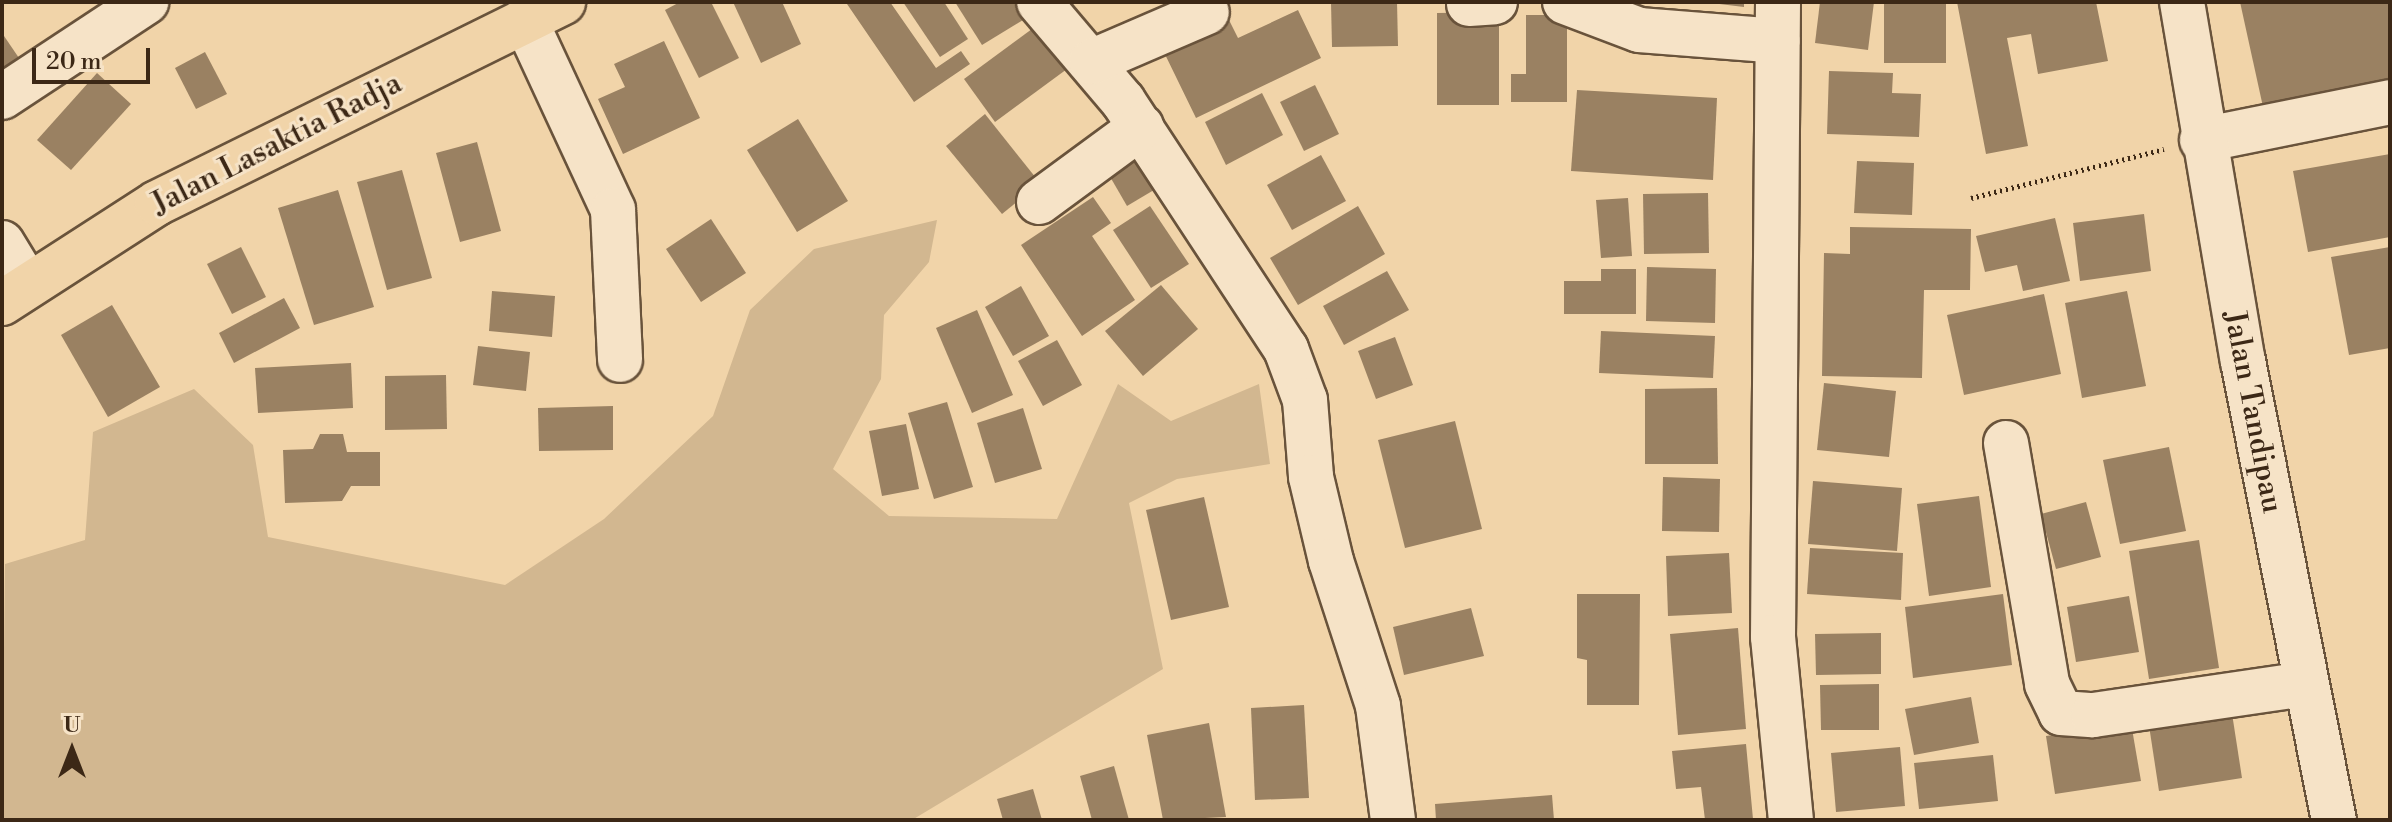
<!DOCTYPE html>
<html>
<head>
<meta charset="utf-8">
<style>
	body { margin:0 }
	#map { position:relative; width:2392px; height:822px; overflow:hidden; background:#f1d4a9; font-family:"Libre Bodoni",serif }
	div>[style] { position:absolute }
	.green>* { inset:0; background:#d2b790 }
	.building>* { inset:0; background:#9a8162 }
	.path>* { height:5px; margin-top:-2.5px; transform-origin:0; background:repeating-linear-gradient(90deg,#3c2816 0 2px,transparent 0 6px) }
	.roads { filter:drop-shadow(2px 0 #69533b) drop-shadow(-2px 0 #69533b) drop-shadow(0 2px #69533b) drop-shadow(0 -2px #69533b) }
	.street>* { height:44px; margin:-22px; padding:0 22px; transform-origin:22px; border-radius:22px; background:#f6e3c7 }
	.secondary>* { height:44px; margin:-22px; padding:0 22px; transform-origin:22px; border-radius:22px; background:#f6e3c7 }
	.highway>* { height:44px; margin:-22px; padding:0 22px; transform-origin:22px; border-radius:22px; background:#f1d4a9 }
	span { translate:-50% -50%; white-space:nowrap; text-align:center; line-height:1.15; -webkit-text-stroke:6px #f6e3c7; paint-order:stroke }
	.street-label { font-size:30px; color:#3c2816 }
	.frame { position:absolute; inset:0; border:4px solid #3c2816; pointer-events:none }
	.north { position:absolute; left:32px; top:710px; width:80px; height:80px; -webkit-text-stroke:6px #f6e3c7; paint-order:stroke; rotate:0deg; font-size:22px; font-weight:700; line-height:32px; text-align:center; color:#3c2816 }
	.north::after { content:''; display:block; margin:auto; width:28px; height:36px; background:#3c2816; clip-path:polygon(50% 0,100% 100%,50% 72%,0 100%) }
	.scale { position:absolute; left:32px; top:48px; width:118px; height:36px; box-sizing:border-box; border:4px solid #3c2816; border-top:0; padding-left:10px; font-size:24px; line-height:28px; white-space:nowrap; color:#3c2816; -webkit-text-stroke:6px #f6e3c7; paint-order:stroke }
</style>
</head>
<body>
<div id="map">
	<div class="green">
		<div style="clip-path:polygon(937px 220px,929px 262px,884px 315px,881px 379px,833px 469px,889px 516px,1057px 519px,1118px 384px,1171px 421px,1259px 384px,1270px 464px,1177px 479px,1129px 503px,1163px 669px,912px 820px,2px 820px,5px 564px,85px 540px,93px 432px,194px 389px,253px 445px,268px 537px,505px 585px,604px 519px,713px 416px,750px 310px,814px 249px)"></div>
	</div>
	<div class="building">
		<div style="clip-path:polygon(680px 2px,711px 2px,739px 58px,699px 78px,665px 10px)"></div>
		<div style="clip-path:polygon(733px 2px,782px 2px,801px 44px,761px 63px)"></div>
		<div style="clip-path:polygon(890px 2px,936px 68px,961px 51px,970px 64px,914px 102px,847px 4px)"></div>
		<div style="clip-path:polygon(903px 2px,944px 2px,968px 39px,940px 57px)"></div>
		<div style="clip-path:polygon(955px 2px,1026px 2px,1033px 14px,982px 45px)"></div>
		<div style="clip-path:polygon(1331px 2px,1397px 2px,1398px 46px,1332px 47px)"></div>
		<div style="clip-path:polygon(1703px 2px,1744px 2px,1744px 7px)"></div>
		<div style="clip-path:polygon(1820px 2px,1874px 2px,1868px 50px,1815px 43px)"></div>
		<div style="clip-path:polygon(1884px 2px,1946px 2px,1946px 63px,1884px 63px)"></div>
		<div style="clip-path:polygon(1957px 2px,2096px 2px,2108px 61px,2038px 74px,2031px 34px,2007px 38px,2028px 146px,1986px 154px)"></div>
		<div style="clip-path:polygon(2240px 2px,2390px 2px,2390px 89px,2265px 116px)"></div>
		<div style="clip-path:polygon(1223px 8px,1238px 38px,1298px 10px,1321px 58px,1196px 118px,1158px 40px)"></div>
		<div style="clip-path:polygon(1499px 12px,1499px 105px,1437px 105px,1437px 13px)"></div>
		<div style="clip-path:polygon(1526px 15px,1567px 15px,1567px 102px,1511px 102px,1511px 74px,1526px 74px)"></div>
		<div style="clip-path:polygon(1036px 26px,1067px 69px,995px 122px,964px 79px)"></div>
		<div style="clip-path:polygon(2px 33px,21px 61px,2px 74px)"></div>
		<div style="clip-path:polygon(664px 41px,700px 118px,623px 154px,598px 99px,625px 87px,614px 64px)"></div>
		<div style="clip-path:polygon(205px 52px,227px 94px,196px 109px,175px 68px)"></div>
		<div style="clip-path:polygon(1829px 71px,1893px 73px,1892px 93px,1921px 94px,1919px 137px,1827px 134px)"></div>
		<div style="clip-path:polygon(97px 73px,131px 104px,71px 170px,37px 140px)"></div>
		<div style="clip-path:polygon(1315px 85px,1339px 134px,1304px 151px,1280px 102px)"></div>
		<div style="clip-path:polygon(1577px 90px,1717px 98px,1713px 180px,1571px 171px)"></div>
		<div style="clip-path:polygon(1262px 93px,1283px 135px,1226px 165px,1205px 122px)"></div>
		<div style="clip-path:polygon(985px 114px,1040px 183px,1002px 214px,946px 146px)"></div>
		<div style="clip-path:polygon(798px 119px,848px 201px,797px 232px,747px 150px)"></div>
		<div style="clip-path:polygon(477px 142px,501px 231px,460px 242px,436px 153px)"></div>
		<div style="clip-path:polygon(1143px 146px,1164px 184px,1127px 206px,1105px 168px)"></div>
		<div style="clip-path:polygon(2390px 154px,2390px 237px,2308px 252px,2293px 171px)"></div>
		<div style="clip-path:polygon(1321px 155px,1346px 201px,1292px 230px,1267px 185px)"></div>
		<div style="clip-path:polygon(1857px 161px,1914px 163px,1912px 215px,1854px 213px)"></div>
		<div style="clip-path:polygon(402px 170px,432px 278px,387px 290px,357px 182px)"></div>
		<div style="clip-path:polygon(338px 190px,374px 307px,314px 325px,278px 208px)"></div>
		<div style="clip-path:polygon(1708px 193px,1709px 253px,1644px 254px,1643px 194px)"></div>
		<div style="clip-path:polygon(1093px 197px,1111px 223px,1092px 236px,1135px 300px,1082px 336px,1021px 245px)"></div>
		<div style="clip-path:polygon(1628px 198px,1632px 256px,1601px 258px,1596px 200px)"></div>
		<div style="clip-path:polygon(1150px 206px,1189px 264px,1151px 288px,1113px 230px)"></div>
		<div style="clip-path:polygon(1358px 206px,1385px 254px,1298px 305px,1270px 258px)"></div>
		<div style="clip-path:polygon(2144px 214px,2151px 271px,2080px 281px,2073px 223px)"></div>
		<div style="clip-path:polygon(2055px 218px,2070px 281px,2023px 291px,2017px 265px,1985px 272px,1976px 236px)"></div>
		<div style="clip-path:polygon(711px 219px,746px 273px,701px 302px,666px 249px)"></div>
		<div style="clip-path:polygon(1850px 227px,1971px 229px,1970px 290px,1924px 290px,1922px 378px,1822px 376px,1824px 253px,1850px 254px)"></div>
		<div style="clip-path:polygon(241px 247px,266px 297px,232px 314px,207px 264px)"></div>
		<div style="clip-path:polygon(2390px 247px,2390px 348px,2349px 355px,2331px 257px)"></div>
		<div style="clip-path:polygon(1647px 267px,1716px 269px,1715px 323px,1646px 321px)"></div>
		<div style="clip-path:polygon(1601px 269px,1636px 269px,1636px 314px,1564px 314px,1564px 281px,1601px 281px)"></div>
		<div style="clip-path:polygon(1387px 271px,1409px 310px,1344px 345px,1323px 306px)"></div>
		<div style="clip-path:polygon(1161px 285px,1198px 329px,1143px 376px,1105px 331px)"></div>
		<div style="clip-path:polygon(1021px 286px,1049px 336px,1013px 356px,985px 307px)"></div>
		<div style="clip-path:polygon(492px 291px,555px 296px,552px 337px,489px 331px)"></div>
		<div style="clip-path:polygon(2127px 291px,2146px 386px,2082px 398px,2065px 303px)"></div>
		<div style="clip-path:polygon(2044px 294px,2061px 374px,1964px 395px,1947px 315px)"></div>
		<div style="clip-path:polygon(284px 298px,300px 328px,234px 363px,219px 333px)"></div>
		<div style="clip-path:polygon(112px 305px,160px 387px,108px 417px,61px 335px)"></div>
		<div style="clip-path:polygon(977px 310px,1013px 395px,972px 413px,936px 328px)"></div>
		<div style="clip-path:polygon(1601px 331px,1715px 336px,1713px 378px,1599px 373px)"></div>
		<div style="clip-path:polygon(1395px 337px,1413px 385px,1376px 399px,1358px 351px)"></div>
		<div style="clip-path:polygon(1057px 340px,1082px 385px,1043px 406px,1018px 361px)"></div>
		<div style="clip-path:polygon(478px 346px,530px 352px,526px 391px,473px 385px)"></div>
		<div style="clip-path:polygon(351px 363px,353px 408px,258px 413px,255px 368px)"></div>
		<div style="clip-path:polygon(446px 375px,447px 429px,385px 430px,385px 376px)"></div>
		<div style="clip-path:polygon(1824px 383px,1896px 391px,1889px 457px,1817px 450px)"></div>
		<div style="clip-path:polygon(1717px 388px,1718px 464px,1645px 464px,1645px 389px)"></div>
		<div style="clip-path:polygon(947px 402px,973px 487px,934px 499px,908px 413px)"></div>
		<div style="clip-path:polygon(613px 406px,613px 450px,539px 451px,538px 408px)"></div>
		<div style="clip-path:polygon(1023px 408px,1042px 469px,995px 483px,977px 423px)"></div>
		<div style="clip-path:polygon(1455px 421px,1482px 529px,1405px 548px,1378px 440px)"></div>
		<div style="clip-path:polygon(906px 424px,919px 489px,882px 496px,869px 431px)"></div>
		<div style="clip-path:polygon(320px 434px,343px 434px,347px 452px,380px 452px,380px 486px,351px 486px,342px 501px,285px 503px,283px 450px,313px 449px)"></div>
		<div style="clip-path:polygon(2169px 447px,2186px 531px,2120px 544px,2103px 460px)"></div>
		<div style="clip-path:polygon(1663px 477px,1720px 479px,1719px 532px,1662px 531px)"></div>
		<div style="clip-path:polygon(1813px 481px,1902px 488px,1897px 551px,1808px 544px)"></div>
		<div style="clip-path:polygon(1979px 496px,1991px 587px,1929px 596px,1917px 504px)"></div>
		<div style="clip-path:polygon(1204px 497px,1229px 607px,1171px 620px,1146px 510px)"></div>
		<div style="clip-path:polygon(2086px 502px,2101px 557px,2056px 569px,2041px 514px)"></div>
		<div style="clip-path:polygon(2199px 540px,2219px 668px,2149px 679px,2129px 551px)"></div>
		<div style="clip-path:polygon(1810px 548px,1903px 553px,1901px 600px,1807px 594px)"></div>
		<div style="clip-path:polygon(1729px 553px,1732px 613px,1668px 616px,1666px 556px)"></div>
		<div style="clip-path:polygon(1577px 594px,1640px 594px,1639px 705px,1587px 705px,1587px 660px,1577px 658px)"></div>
		<div style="clip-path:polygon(2003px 594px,2012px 665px,1913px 678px,1905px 607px)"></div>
		<div style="clip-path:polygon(2129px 596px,2139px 652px,2076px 662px,2067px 607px)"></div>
		<div style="clip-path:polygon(1471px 608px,1484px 656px,1404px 675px,1393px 627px)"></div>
		<div style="clip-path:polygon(1738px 628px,1746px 729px,1678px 735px,1670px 634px)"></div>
		<div style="clip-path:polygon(1881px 633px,1881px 674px,1816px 675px,1815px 634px)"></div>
		<div style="clip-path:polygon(1879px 684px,1879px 730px,1821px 730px,1820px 685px)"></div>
		<div style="clip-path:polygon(1971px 697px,1979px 743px,1914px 755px,1905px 709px)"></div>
		<div style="clip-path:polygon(1304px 705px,1309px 798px,1255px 800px,1251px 708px)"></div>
		<div style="clip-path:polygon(2231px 707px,2242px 778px,2159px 791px,2148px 719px)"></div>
		<div style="clip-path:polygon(1209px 723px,1226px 817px,1163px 820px,1147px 735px)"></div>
		<div style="clip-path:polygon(2131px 723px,2141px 781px,2055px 794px,2046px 736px)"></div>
		<div style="clip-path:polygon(1746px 744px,1753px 819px,1705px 820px,1701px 787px,1676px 789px,1672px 751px)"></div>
		<div style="clip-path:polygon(1900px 747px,1905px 806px,1836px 812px,1831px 753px)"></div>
		<div style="clip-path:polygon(1993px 755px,1998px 801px,1919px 809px,1914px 763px)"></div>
		<div style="clip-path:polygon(1114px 766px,1129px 820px,1092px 820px,1080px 776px)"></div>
		<div style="clip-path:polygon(1033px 789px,1042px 820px,1003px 820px,997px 799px)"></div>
		<div style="clip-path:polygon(1552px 795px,1554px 820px,1436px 820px,1435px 804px)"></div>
	</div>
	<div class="path">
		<div style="left:1971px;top:198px;width:199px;rotate:-14.2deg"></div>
	</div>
	<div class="roads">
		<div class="street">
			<div style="left:1039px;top:2px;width:130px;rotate:49.7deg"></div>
			<div style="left:1123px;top:101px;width:297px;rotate:56.7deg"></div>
			<div style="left:1286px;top:349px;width:54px;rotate:69.6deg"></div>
			<div style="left:1305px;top:400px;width:77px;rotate:85.5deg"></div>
			<div style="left:1311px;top:477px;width:86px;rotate:76.6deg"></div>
			<div style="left:1331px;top:561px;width:152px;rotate:72deg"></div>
			<div style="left:1378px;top:706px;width:115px;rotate:82.5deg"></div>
			<div style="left:1565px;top:2px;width:79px;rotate:20.7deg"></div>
			<div style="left:1639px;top:30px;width:139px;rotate:4.5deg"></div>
			<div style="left:1778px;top:2px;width:635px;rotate:90.45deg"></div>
			<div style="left:1773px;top:637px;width:184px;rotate:84.4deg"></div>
			<div style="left:1469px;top:4px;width:26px;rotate:-4deg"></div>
			<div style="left:525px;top:20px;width:209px;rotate:65.1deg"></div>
			<div style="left:613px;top:210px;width:150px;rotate:87.3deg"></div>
			<div style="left:1091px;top:62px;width:126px;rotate:-23.3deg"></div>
			<div style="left:2px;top:97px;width:173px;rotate:-33.4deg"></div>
			<div style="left:2202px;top:140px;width:192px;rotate:-11.4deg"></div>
			<div style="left:1039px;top:202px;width:127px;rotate:-36.3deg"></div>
			<div style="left:2px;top:243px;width:48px;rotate:58.6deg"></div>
			<div style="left:2006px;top:443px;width:244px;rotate:80.3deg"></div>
			<div style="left:2047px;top:684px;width:32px;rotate:64deg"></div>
			<div style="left:2061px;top:713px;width:32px;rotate:4deg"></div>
			<div style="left:2093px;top:715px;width:215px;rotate:-8.3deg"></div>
		</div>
		<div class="secondary">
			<div style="left:2182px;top:2px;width:364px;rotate:80.4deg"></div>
			<div style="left:2243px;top:361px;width:468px;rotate:78.8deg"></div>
		</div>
		<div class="highway">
			<div style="left:2px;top:303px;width:184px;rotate:-32.8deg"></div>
			<div style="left:157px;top:203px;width:453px;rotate:-26.3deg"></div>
		</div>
	</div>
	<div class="street-label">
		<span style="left:277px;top:144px;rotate:-27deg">Jalan Lasaktia Radja</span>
		<span style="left:2253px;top:412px;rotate:79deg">Jalan Tandipau</span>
	</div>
	<div class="frame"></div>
	<div class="north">U</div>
	<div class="scale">20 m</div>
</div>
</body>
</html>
